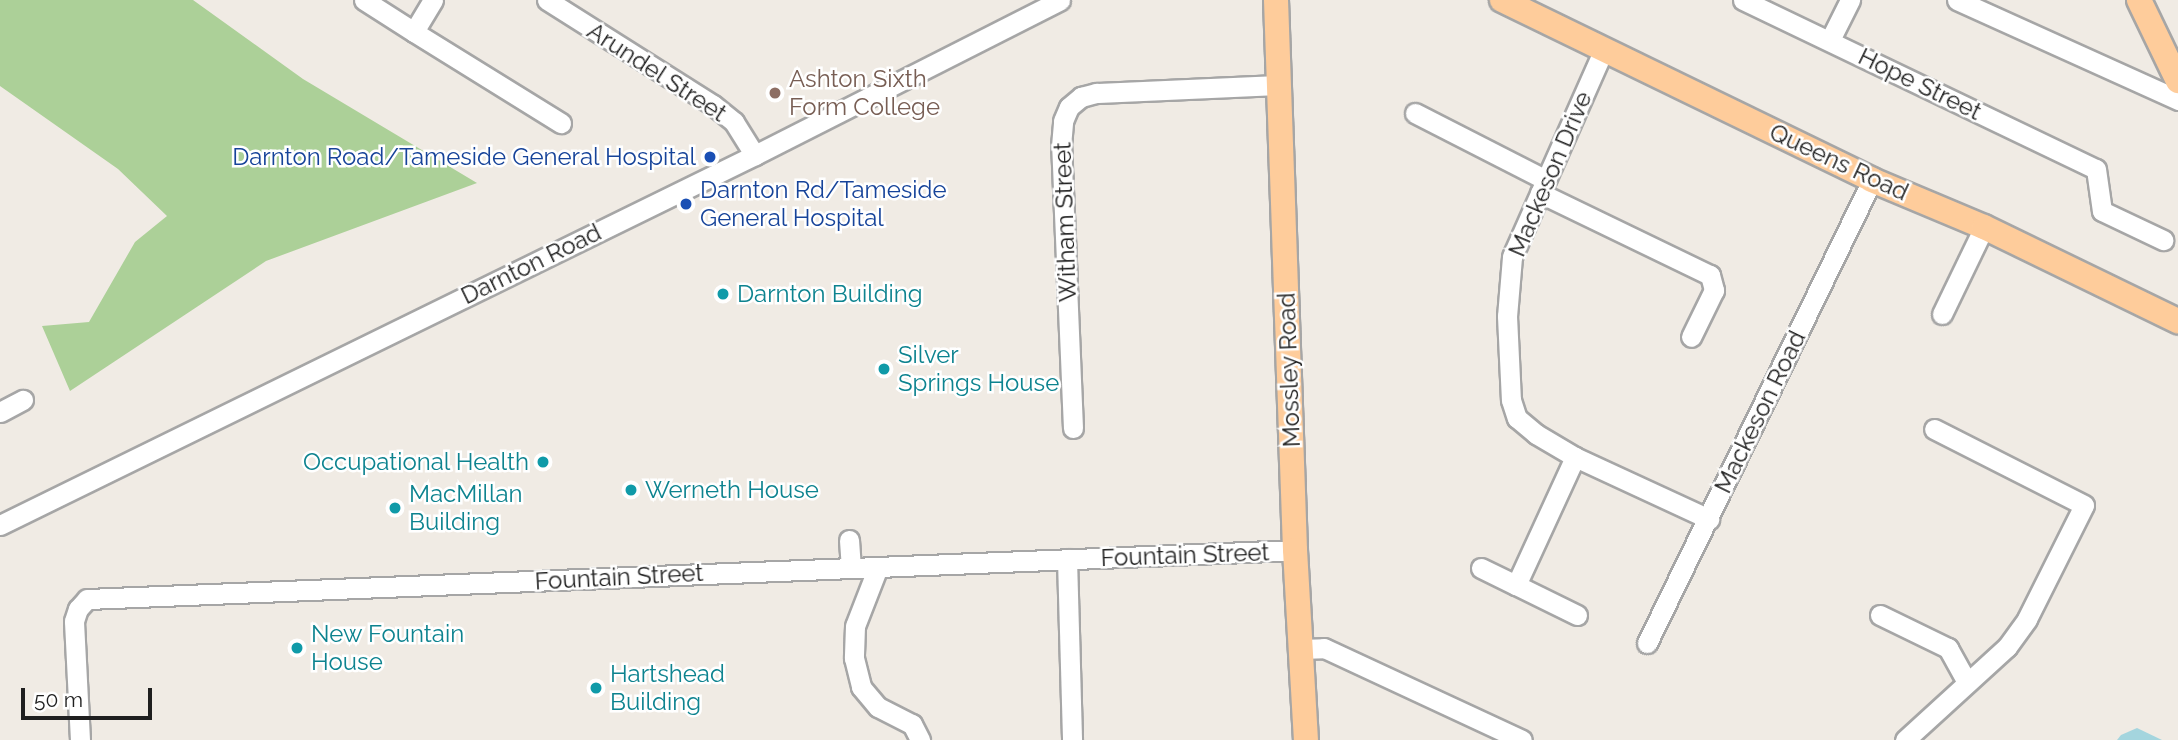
<!DOCTYPE html>
<html>
<head>
<meta charset="utf-8">
<style>
	body { margin:0 }
	#map { position:relative; width:2178px; height:740px; overflow:hidden; background:#f0ebe4; font-family:Raleway,sans-serif }
	div>[style] { position:absolute }
	.forest>* { inset:0; background:#acd098 }
	.water>* { inset:0; background:#a4d5de }
	.roads { filter:drop-shadow(2px 0 #a6a6a6) drop-shadow(-2px 0 #a6a6a6) drop-shadow(0 2px #a6a6a6) drop-shadow(0 -2px #a6a6a6) }
	.minor>* { height:19px; margin:-9.5px; padding:0 9.5px; transform-origin:9.5px; border-radius:9.5px; background:#fff }
	.major>* { height:24px; margin:-12px; padding:0 12px; transform-origin:12px; border-radius:12px; background:#fecc9b }
	.dots>* { width:19px; height:19px; translate:-50% -50%; box-sizing:border-box; border:4px solid #fff; border-radius:50% }
	span { translate:-50% -50%; white-space:nowrap; text-align:center; line-height:1.15; -webkit-text-stroke:5px #fff; paint-order:stroke }
	.street-label { font-size:24px; color:#1f1f1f }
	.education-label { font-size:24px; color:#785e54 }
	.left { translate:0 -50%; text-align:left }
	.transit-label { font-size:24px; color:#164399 }
	.right { translate:-100% -50%; text-align:right }
	.culture-label { font-size:24px; color:#0d838f }
	.scale { position:absolute; left:21px; top:688px; width:131px; height:32px; box-sizing:border-box; border:4px solid #1f1f1f; border-top:0; padding-left:9px; font-size:21px; line-height:24px; white-space:nowrap; color:#1f1f1f; -webkit-text-stroke:5px #fff; paint-order:stroke }
</style>
</head>
<body>
<div id="map">
	<div class="forest">
		<div style="clip-path:polygon(0 0,193px 0,303px 79px,477px 183px,266px 261px,70px 391px,42px 326px,89px 322px,135px 242px,167px 216px,118px 169px,0 86px)"></div>
	</div>
	<div class="water">
		<div style="clip-path:polygon(2137px 728px,2162px 740px,2117px 740px,2121px 735px)"></div>
	</div>
	<div class="roads">
		<div class="minor">
			<div style="left:364px;top:0;width:59px;rotate:32.6deg"></div>
			<div style="left:433px;top:0;width:37px;rotate:121deg"></div>
			<div style="left:414px;top:32px;width:173px;rotate:31.8deg"></div>
			<div style="left:547px;top:0;width:196px;rotate:32.3deg"></div>
			<div style="left:713px;top:105px;width:27px;rotate:39deg"></div>
			<div style="left:734px;top:122px;width:39px;rotate:58deg"></div>
			<div style="left:1743px;top:0;width:391px;rotate:25.6deg"></div>
			<div style="left:2096px;top:169px;width:42px;rotate:81.9deg"></div>
			<div style="left:2102px;top:211px;width:68px;rotate:25.4deg"></div>
			<div style="left:1957px;top:0;width:243px;rotate:24.3deg"></div>
			<div style="left:1830px;top:40px;width:45px;rotate:-63.4deg"></div>
			<div style="left:1604px;top:49px;width:227px;rotate:113.9deg"></div>
			<div style="left:1512px;top:257px;width:59px;rotate:94.8deg"></div>
			<div style="left:1507px;top:316px;width:84px;rotate:87.3deg"></div>
			<div style="left:1511px;top:400px;width:19px;rotate:72deg"></div>
			<div style="left:1517px;top:418px;width:25px;rotate:40deg"></div>
			<div style="left:1536px;top:434px;width:45px;rotate:30.5deg"></div>
			<div style="left:1575px;top:457px;width:148px;rotate:24.8deg"></div>
			<div style="left:1415px;top:113px;width:147px;rotate:27.1deg"></div>
			<div style="left:1540px;top:193px;width:189px;rotate:25.8deg"></div>
			<div style="left:1710px;top:275px;width:16px;rotate:75deg"></div>
			<div style="left:1714px;top:290px;width:52px;rotate:116.1deg"></div>
			<div style="left:1942px;top:314px;width:97px;rotate:-64.2deg"></div>
			<div style="left:0;top:412px;width:26px;rotate:-28deg"></div>
			<div style="left:1073px;top:428px;width:282px;rotate:-92.4deg"></div>
			<div style="left:1061px;top:146px;width:25px;rotate:-85deg"></div>
			<div style="left:1063px;top:121px;width:15px;rotate:-67deg"></div>
			<div style="left:1069px;top:107px;width:16px;rotate:-40deg"></div>
			<div style="left:1081px;top:97px;width:16px;rotate:-15deg"></div>
			<div style="left:1096px;top:93px;width:184px;rotate:-2.5deg"></div>
			<div style="left:1575px;top:457px;width:141px;rotate:114.7deg"></div>
			<div style="left:1516px;top:585px;width:68px;rotate:26.2deg"></div>
			<div style="left:0;top:525px;width:841px;rotate:-26.11deg"></div>
			<div style="left:755px;top:155px;width:342px;rotate:-26.9deg"></div>
			<div style="left:849px;top:540px;width:28px;rotate:86deg"></div>
			<div style="left:1067px;top:559px;width:181px;rotate:88.4deg"></div>
			<div style="left:878px;top:567px;width:63px;rotate:111.3deg"></div>
			<div style="left:855px;top:626px;width:32px;rotate:92deg"></div>
			<div style="left:854px;top:658px;width:30px;rotate:76deg"></div>
			<div style="left:861px;top:687px;width:26px;rotate:50deg"></div>
			<div style="left:878px;top:707px;width:38px;rotate:27deg"></div>
			<div style="left:912px;top:724px;width:18px;rotate:63deg"></div>
			<div style="left:1481px;top:568px;width:39px;rotate:26deg"></div>
			<div style="left:1880px;top:615px;width:76px;rotate:25.9deg"></div>
			<div style="left:1948px;top:648px;width:39px;rotate:61deg"></div>
			<div style="left:1647px;top:643px;width:515px;rotate:-64.08deg"></div>
			<div style="left:1300px;top:649px;width:24px;rotate:-2deg"></div>
			<div style="left:1324px;top:648px;width:218px;rotate:24.9deg"></div>
			<div style="left:80px;top:740px;width:119px;rotate:-92.9deg"></div>
			<div style="left:74px;top:621px;width:13px;rotate:-72deg"></div>
			<div style="left:78px;top:609px;width:13px;rotate:-48deg"></div>
			<div style="left:87px;top:599px;width:1209px;rotate:-2.32deg"></div>
			<div style="left:1905px;top:740px;width:138px;rotate:-42.4deg"></div>
			<div style="left:2007px;top:647px;width:34px;rotate:-54deg"></div>
			<div style="left:2027px;top:619px;width:127px;rotate:-63.4deg"></div>
			<div style="left:2084px;top:505px;width:168px;rotate:-153.1deg"></div>
		</div>
		<div class="major">
			<div style="left:1276px;top:0;width:550px;rotate:88.02deg"></div>
			<div style="left:1295px;top:550px;width:190px;rotate:86.7deg"></div>
			<div style="left:1502px;top:0;width:411px;rotate:25.9deg"></div>
			<div style="left:1872px;top:180px;width:121px;rotate:22.8deg"></div>
			<div style="left:1984px;top:227px;width:216px;rotate:25.9deg"></div>
			<div style="left:2139px;top:0;width:90px;rotate:64.3deg"></div>
		</div>
	</div>
	<div class="dots">
		<div style="left:775px;top:93px;background:#8d6e63"></div>
		<div style="left:710px;top:157px;background:#1a4fb4"></div>
		<div style="left:686px;top:204px;background:#1a4fb4"></div>
		<div style="left:723px;top:294px;background:#0f9aa8"></div>
		<div style="left:884px;top:369px;background:#0f9aa8"></div>
		<div style="left:543px;top:462px;background:#0f9aa8"></div>
		<div style="left:631px;top:490px;background:#0f9aa8"></div>
		<div style="left:395px;top:508px;background:#0f9aa8"></div>
		<div style="left:297px;top:648px;background:#0f9aa8"></div>
		<div style="left:596px;top:688px;background:#0f9aa8"></div>
	</div>
	<div class="street-label">
		<span style="left:657px;top:72px;rotate:33deg">Arundel Street</span>
		<span style="left:1920px;top:84px;rotate:26deg">Hope Street</span>
		<span style="left:1839px;top:162px;rotate:25deg">Queens Road</span>
		<span style="left:1550px;top:174px;rotate:-67deg">Mackeson Drive</span>
		<span style="left:1065px;top:222px;rotate:-92deg">Witham Street</span>
		<span style="left:531px;top:264px;rotate:-26deg">Darnton Road</span>
		<span style="left:1289px;top:370px;rotate:-92deg">Mossley Road</span>
		<span style="left:1760px;top:412px;rotate:-64deg">Mackeson Road</span>
		<span style="left:1185px;top:555px;rotate:-2deg">Fountain Street</span>
		<span style="left:619px;top:577px;rotate:-3deg">Fountain Street</span>
	</div>
	<div class="education-label">
		<span class="left" style="left:789px;top:93px">Ashton Sixth<br>Form College</span>
	</div>
	<div class="transit-label">
		<span class="right" style="left:696px;top:157px">Darnton Road/Tameside General Hospital</span>
		<span class="left" style="left:700px;top:204px">Darnton Rd/Tameside<br>General Hospital</span>
	</div>
	<div class="culture-label">
		<span class="left" style="left:737px;top:294px">Darnton Building</span>
		<span class="left" style="left:898px;top:369px">Silver<br>Springs House</span>
		<span class="right" style="left:529px;top:462px">Occupational Health</span>
		<span class="left" style="left:645px;top:490px">Werneth House</span>
		<span class="left" style="left:409px;top:508px">MacMillan<br>Building</span>
		<span class="left" style="left:311px;top:648px">New Fountain<br>House</span>
		<span class="left" style="left:610px;top:688px">Hartshead<br>Building</span>
	</div>
	<div class="scale">50 m</div>
</div>
</body>
</html>
